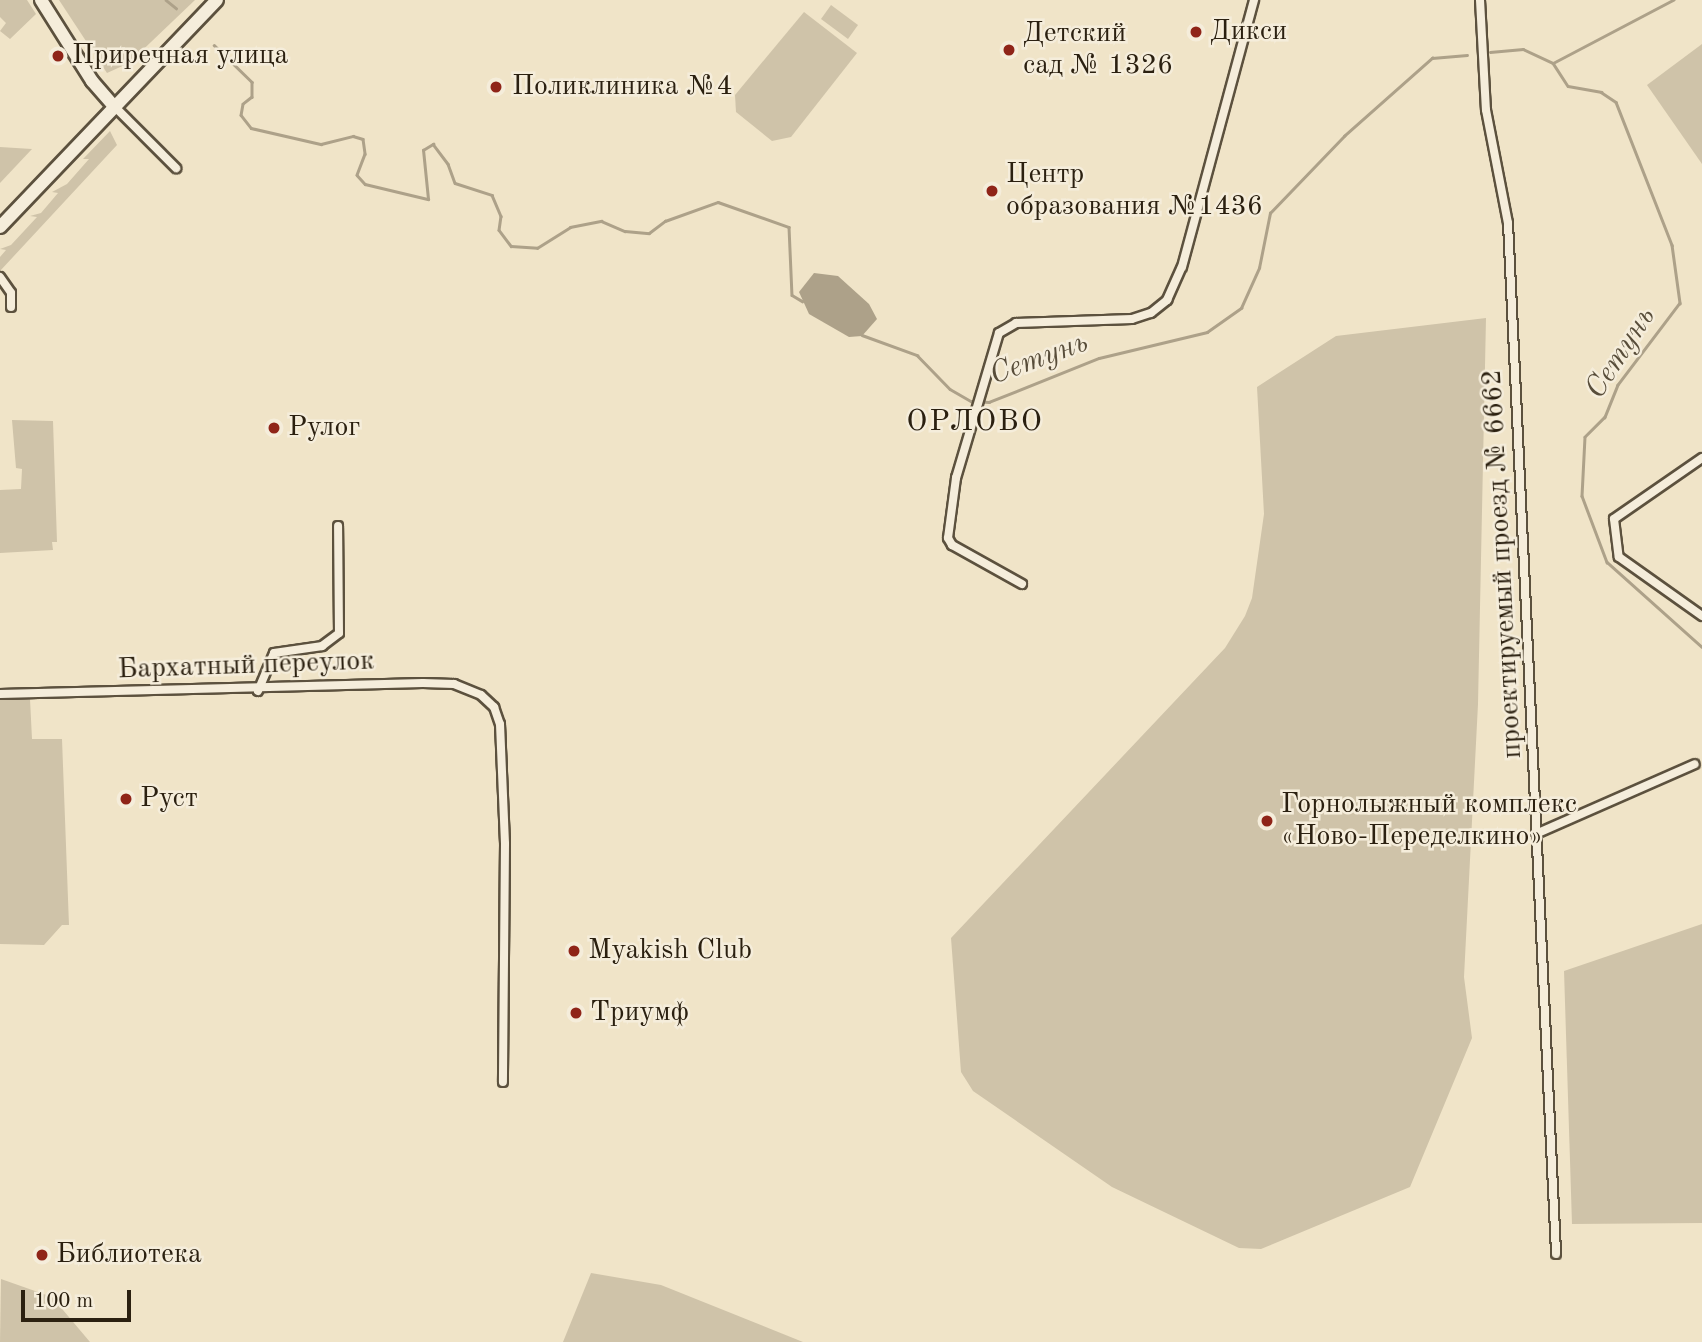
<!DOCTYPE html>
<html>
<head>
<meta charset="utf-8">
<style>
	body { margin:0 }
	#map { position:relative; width:1702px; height:1342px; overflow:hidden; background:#f0e4c8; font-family:"Old Standard TT",serif }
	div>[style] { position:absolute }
	.green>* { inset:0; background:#cfc3a9 }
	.water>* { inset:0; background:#ada189 }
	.stream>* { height:2.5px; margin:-1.25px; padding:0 1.25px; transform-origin:1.25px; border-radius:1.25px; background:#ada189 }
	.roads { filter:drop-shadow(2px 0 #5c513e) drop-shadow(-2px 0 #5c513e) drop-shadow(0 2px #5c513e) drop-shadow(0 -2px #5c513e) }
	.street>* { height:8px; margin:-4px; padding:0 4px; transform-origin:4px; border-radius:4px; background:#f5eddb }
	.secondary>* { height:12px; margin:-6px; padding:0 6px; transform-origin:6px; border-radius:6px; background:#f5eddb }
	.dots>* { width:19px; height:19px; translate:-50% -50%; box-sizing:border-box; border:4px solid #f5eddb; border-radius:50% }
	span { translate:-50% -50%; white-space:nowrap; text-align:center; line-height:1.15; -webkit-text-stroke:5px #f5eddb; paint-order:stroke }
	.poi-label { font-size:28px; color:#2b2010 }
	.left { translate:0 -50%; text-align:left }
	.street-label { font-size:28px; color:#2b2010 }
	.water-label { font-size:30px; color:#584d3a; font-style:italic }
	.neighbourhood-label { font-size:30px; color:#2b2010; letter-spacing:2px }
	.scale { position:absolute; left:21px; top:1290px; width:110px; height:32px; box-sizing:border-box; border:4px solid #2b2010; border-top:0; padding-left:9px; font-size:21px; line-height:24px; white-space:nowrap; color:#2b2010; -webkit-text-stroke:5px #f5eddb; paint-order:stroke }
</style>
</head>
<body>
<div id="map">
	<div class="green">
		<div style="clip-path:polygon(0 0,27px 0,36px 14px,10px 39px,0 31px,6px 23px,0 17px)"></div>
		<div style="clip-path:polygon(59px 0,195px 0,129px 63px,107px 73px)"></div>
		<div style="clip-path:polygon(831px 5px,858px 25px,848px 39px,821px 19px)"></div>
		<div style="clip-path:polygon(804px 12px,857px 53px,791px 137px,772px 141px,736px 112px,735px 95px)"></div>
		<div style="clip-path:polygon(1702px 44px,1702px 164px,1647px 85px)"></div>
		<div style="clip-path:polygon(110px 131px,117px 145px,0 271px,0 257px,6px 250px,0 249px,11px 245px,37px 217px,30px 216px,41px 213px,58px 193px,52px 192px,67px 184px,89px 159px,83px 159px)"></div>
		<div style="clip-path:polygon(0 147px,32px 149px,0 183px)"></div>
		<div style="clip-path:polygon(1486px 318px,1478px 704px,1464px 977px,1472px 1038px,1410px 1187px,1261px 1249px,1239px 1248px,1112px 1187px,973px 1091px,961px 1072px,951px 938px,1225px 648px,1245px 616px,1252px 598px,1264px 514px,1257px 387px,1336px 336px)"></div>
		<div style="clip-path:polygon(12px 420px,53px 421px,57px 542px,52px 542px,53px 550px,0 553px,0 490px,21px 489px,22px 469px,16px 468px)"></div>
		<div style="clip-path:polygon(30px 699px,32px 739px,62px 739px,69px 925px,62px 925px,44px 945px,0 944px,0 700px)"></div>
		<div style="clip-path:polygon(1702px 924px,1702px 1223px,1572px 1224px,1564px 971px)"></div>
		<div style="clip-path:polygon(591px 1273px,661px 1285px,803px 1342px,563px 1342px)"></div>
		<div style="clip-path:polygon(1px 1279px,52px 1297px,90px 1342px,0 1342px)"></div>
	</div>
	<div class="water">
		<div style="clip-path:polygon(814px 273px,838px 276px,869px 304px,877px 319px,862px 336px,849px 337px,809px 314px,799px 292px)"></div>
	</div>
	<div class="stream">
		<div style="left:166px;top:0;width:13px;rotate:39deg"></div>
		<div style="left:214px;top:45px;width:53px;rotate:44.2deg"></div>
		<div style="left:252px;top:82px;width:15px;rotate:90deg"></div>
		<div style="left:252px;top:97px;width:11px;rotate:142deg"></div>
		<div style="left:243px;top:104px;width:11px;rotate:100deg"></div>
		<div style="left:241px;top:115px;width:16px;rotate:52deg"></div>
		<div style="left:251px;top:128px;width:72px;rotate:12.9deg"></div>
		<div style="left:321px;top:144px;width:33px;rotate:-14deg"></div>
		<div style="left:353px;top:136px;width:10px;rotate:17deg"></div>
		<div style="left:363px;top:139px;width:15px;rotate:82deg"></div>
		<div style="left:365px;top:154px;width:22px;rotate:111deg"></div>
		<div style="left:357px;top:175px;width:12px;rotate:48deg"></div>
		<div style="left:365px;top:184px;width:65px;rotate:13.4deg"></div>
		<div style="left:428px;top:199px;width:49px;rotate:-95.8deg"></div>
		<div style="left:423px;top:150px;width:12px;rotate:-31deg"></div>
		<div style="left:433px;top:144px;width:25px;rotate:53deg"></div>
		<div style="left:448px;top:164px;width:20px;rotate:70deg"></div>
		<div style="left:455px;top:183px;width:39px;rotate:18deg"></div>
		<div style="left:492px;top:195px;width:23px;rotate:67deg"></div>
		<div style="left:501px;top:216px;width:14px;rotate:98deg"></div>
		<div style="left:499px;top:230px;width:20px;rotate:53deg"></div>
		<div style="left:511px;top:246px;width:26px;rotate:4deg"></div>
		<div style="left:537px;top:248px;width:39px;rotate:-32deg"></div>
		<div style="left:570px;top:227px;width:32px;rotate:-11deg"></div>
		<div style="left:601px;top:221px;width:26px;rotate:23deg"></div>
		<div style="left:625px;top:231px;width:24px;rotate:5deg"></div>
		<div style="left:649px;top:233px;width:20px;rotate:-37deg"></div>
		<div style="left:665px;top:221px;width:56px;rotate:-19.7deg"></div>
		<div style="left:718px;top:202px;width:75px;rotate:19.4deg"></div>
		<div style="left:789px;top:227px;width:68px;rotate:87.5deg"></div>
		<div style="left:792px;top:295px;width:12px;rotate:31deg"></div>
		<div style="left:1490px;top:52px;width:33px;rotate:-5deg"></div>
		<div style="left:1523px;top:49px;width:33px;rotate:25deg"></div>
		<div style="left:1553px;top:63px;width:27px;rotate:57deg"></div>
		<div style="left:1568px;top:86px;width:34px;rotate:10deg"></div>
		<div style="left:1601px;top:92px;width:18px;rotate:34deg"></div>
		<div style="left:1616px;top:102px;width:154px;rotate:68.6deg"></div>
		<div style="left:1672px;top:245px;width:59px;rotate:82.1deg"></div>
		<div style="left:1680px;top:303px;width:103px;rotate:127.1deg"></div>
		<div style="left:1618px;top:385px;width:35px;rotate:112deg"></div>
		<div style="left:1605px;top:417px;width:28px;rotate:135deg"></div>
		<div style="left:1585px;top:437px;width:59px;rotate:92.9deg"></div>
		<div style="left:1582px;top:496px;width:71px;rotate:69.3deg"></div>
		<div style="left:1607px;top:562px;width:127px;rotate:41.8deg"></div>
		<div style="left:1553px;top:63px;width:136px;rotate:-27.7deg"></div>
		<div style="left:862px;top:335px;width:59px;rotate:20deg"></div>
		<div style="left:917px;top:355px;width:47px;rotate:45.9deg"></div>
		<div style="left:950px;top:389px;width:24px;rotate:30deg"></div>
		<div style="left:971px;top:401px;width:18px;rotate:3deg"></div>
		<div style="left:989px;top:402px;width:118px;rotate:-21.8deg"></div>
		<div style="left:1099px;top:358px;width:111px;rotate:-13.5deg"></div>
		<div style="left:1207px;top:332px;width:42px;rotate:-35.2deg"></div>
		<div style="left:1241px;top:308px;width:44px;rotate:-65.8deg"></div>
		<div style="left:1259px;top:268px;width:56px;rotate:-78.7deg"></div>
		<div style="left:1270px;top:213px;width:107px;rotate:-46.1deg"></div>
		<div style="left:1344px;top:136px;width:118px;rotate:-41.6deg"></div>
		<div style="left:1432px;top:58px;width:35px;rotate:-5deg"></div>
	</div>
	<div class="roads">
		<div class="street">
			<div style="left:1480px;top:0;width:110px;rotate:86.9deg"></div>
			<div style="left:1486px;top:110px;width:115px;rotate:79deg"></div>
			<div style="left:1508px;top:223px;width:1032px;rotate:87.33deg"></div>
			<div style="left:114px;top:106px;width:88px;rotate:45deg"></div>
			<div style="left:0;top:277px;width:19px;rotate:55deg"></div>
			<div style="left:11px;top:293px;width:14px;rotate:90deg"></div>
			<div style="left:1702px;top:458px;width:107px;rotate:145.3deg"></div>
			<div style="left:1614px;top:519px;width:38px;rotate:83deg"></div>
			<div style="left:1619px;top:557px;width:102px;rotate:35.4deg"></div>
			<div style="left:1022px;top:584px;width:80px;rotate:-150.9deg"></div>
			<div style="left:952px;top:545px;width:8px;rotate:-120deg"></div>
			<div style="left:948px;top:538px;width:61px;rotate:-82.4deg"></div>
			<div style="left:956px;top:478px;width:151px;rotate:-73.5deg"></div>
			<div style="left:999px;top:333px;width:20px;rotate:-30deg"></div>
			<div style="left:1016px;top:323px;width:116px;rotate:-2deg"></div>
			<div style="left:1132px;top:319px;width:20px;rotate:-18deg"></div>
			<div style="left:1151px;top:313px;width:21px;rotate:-39deg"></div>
			<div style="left:1167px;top:300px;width:36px;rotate:-66deg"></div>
			<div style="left:1182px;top:267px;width:277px;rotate:-74.9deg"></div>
			<div style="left:258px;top:691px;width:41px;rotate:-67.2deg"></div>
			<div style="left:274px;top:653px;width:49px;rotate:-8.3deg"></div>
			<div style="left:322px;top:646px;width:21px;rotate:-37deg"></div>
			<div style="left:339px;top:633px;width:107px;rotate:-90.5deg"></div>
			<div style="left:0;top:694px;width:423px;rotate:-1.5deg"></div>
			<div style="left:423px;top:683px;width:31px;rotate:2deg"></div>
			<div style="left:454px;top:684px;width:29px;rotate:22deg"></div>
			<div style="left:481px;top:695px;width:18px;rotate:43deg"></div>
			<div style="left:494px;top:707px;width:18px;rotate:71deg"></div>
			<div style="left:500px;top:724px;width:120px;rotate:87.6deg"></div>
			<div style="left:505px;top:844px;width:238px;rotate:90.5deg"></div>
			<div style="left:1538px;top:833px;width:171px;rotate:-23.7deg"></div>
		</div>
		<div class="secondary">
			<div style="left:41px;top:0;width:96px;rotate:57.8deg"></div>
			<div style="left:92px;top:81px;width:33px;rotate:49deg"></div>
			<div style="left:0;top:227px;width:314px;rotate:-46.3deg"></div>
		</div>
	</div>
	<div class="dots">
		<div style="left:1196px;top:32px;background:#8f2418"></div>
		<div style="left:1009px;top:50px;background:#8f2418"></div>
		<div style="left:58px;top:56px;background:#8f2418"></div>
		<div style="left:496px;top:87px;background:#8f2418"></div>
		<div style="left:992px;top:191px;background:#8f2418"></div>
		<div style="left:274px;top:428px;background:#8f2418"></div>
		<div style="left:126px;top:799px;background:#8f2418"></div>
		<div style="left:1267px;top:821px;background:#8f2418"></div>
		<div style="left:574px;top:951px;background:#8f2418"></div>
		<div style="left:576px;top:1013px;background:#8f2418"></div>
		<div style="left:42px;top:1255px;background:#8f2418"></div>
	</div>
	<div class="poi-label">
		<span class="left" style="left:1210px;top:32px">Дикси</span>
		<span class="left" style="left:1023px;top:50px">Детский<br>сад № 1326</span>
		<span class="left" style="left:72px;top:56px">Приречная улица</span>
		<span class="left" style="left:512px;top:87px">Поликлиника №4</span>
		<span class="left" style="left:1006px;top:191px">Центр<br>образования №1436</span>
		<span class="left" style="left:288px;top:428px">Рулог</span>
		<span class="left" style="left:140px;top:799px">Руст</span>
		<span class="left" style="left:1281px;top:821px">Горнолыжный комплекс<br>«Ново-Переделкино»</span>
		<span class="left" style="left:588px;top:951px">Myakish Club</span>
		<span class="left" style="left:590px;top:1013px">Триумф</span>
		<span class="left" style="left:56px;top:1255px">Библиотека</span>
	</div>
	<div class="street-label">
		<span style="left:1503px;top:564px;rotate:-93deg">проектируемый проезд № 6662</span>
		<span style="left:246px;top:666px;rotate:-2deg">Бархатный переулок</span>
	</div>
	<div class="water-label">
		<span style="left:1621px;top:353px;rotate:-57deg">Сетунь</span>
		<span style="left:1039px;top:359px;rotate:-20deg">Сетунь</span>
	</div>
	<div class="neighbourhood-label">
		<span style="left:975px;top:422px">ОРЛОВО</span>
	</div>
	<div class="scale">100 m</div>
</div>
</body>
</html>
